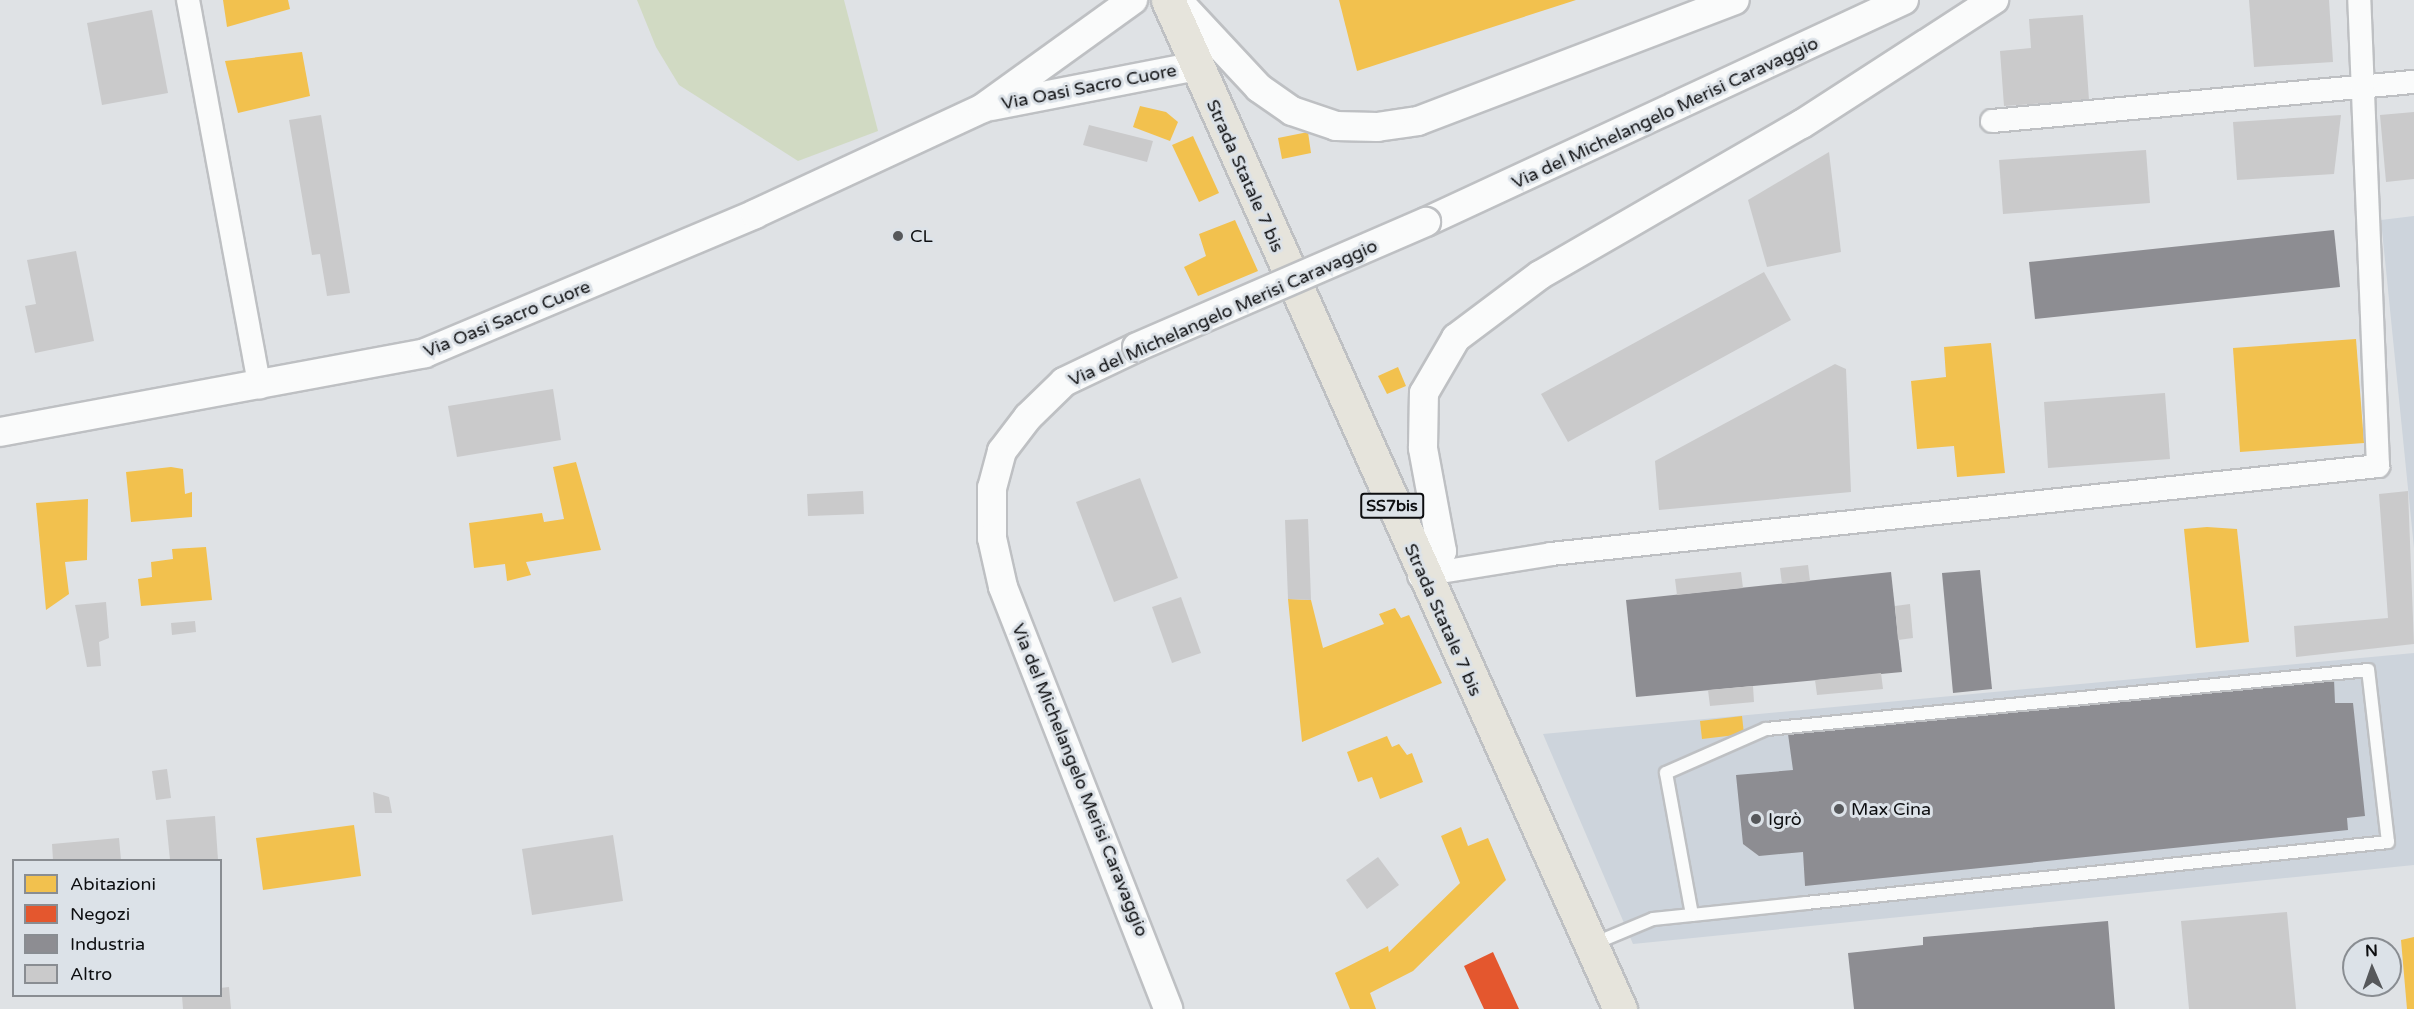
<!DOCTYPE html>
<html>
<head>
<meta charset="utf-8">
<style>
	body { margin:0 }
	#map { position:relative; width:2414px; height:1009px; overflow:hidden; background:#dfe2e5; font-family:"Varela Round",sans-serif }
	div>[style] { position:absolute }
	.built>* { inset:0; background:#cdd4dc }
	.green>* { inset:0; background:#d1dac3 }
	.homes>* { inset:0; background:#f2c14e }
	.shops>* { inset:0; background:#e4572e }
	.industry>* { inset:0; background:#8d8d92 }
	.building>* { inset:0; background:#cacacb }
	.roads { filter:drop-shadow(2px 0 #bec0c3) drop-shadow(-2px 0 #bec0c3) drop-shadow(0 2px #bec0c3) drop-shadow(0 -2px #bec0c3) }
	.service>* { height:12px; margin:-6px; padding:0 6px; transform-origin:6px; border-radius:6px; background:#fafbfb }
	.minor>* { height:22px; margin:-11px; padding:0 11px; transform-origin:11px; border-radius:11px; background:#fafbfb }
	.tertiary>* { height:28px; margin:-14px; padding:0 14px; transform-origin:14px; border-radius:14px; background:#fafbfb }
	.primary>* { height:33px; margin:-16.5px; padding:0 16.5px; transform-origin:16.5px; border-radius:16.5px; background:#e6e4dc }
	.bridges { filter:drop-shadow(2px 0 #bec0c3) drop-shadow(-2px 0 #bec0c3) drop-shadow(0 2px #bec0c3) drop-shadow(0 -2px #bec0c3) }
	.tertiary-bridge>* { height:28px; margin:-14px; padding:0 14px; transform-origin:14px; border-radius:14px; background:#fafbfb }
	.dots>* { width:16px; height:16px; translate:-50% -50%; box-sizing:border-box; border:3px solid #dce2e8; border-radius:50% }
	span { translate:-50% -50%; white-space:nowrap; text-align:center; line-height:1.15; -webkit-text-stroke:6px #dce2e8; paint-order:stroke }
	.shield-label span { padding:2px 4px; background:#dce2e8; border:2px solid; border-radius:4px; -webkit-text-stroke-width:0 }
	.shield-label { font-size:16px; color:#0d0e10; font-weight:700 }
	.street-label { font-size:18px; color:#0d0e10 }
	.poi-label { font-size:18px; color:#0d0e10 }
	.left { translate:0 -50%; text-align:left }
	.legend { position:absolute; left:12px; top:859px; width:210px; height:138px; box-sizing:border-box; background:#dce2e8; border:2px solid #898d92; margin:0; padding:8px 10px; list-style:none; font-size:18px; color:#0d0e10 }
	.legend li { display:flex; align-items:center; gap:12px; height:30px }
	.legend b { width:30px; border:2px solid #898d92 }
	.north { position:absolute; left:2342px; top:937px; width:60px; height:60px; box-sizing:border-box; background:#dce2e8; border:2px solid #898d92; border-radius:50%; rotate:358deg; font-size:16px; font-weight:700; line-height:24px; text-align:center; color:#0d0e10 }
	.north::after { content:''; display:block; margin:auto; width:21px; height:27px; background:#56585b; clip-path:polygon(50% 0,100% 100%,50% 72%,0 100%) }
</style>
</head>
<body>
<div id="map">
	<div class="built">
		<div style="clip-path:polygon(2414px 216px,2414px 548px,2381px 220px)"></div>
		<div style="clip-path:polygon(2414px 653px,2414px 865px,1633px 944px,1543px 734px)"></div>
	</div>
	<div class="green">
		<div style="clip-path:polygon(637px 0,844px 0,878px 131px,798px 161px,679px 85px,656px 47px)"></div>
	</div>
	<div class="homes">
		<div style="clip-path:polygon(223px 0,288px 0,290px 9px,227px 27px)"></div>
		<div style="clip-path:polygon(1339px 0,1576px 0,1357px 71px)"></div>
		<div style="clip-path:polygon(302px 52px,310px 96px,238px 113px,225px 61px)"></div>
		<div style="clip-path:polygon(1140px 106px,1166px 112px,1178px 122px,1170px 141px,1133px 127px)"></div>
		<div style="clip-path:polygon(1308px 132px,1311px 153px,1282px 159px,1278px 138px)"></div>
		<div style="clip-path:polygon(1193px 136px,1219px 193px,1199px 202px,1172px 145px)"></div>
		<div style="clip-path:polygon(1235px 220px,1258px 271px,1198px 296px,1184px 267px,1206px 256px,1199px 234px)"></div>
		<div style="clip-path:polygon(2356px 339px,2364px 443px,2240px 452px,2233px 348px)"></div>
		<div style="clip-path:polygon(1991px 343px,2005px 473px,1957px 477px,1954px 446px,1917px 449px,1911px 381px,1946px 377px,1944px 347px)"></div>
		<div style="clip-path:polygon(1398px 367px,1406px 386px,1387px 394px,1378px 376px)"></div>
		<div style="clip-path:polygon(576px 462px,601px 550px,526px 562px,531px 575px,507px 581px,505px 564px,474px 568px,469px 523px,542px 513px,544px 522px,564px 519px,553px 467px)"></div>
		<div style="clip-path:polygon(171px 467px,183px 469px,185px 494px,192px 492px,192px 517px,131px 522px,126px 472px)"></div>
		<div style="clip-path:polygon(88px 499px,87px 560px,65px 562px,69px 594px,46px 610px,36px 503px)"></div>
		<div style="clip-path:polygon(2207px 527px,2237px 529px,2249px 642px,2196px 648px,2184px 529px)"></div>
		<div style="clip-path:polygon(206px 547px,212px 600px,141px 606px,138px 579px,152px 577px,151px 562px,173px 559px,172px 549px)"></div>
		<div style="clip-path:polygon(1288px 599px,1311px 600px,1323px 648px,1384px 624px,1379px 614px,1395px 608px,1401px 618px,1409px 615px,1442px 683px,1302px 742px)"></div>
		<div style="clip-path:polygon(1742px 716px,1744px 734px,1702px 739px,1700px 721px)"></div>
		<div style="clip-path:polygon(1387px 736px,1392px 747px,1399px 744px,1407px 755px,1412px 753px,1423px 782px,1380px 799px,1372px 777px,1358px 782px,1347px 752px)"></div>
		<div style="clip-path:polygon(354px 825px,361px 876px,263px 890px,256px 838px)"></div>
		<div style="clip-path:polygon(1461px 827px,1468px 846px,1488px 838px,1506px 880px,1413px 971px,1370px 993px,1376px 1009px,1350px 1009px,1335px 973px,1388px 946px,1389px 952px,1460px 883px,1441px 836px)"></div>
		<div style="clip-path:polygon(2414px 937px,2414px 1009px,2407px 1009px,2401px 940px)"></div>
	</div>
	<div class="shops">
		<div style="clip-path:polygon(1493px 952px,1519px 1009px,1484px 1009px,1464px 966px)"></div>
	</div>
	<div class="industry">
		<div style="clip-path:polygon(2334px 230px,2340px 287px,2035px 319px,2029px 262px)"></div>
		<div style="clip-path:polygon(1980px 570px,1992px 689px,1953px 693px,1942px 573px)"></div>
		<div style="clip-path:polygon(1891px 572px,1902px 672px,1636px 697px,1626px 600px)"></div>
		<div style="clip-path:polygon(2334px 679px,2335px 703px,2353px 703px,2365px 816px,2347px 818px,2348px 830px,1805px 886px,1803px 852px,1759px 856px,1743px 844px,1736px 775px,1793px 770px,1788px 734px)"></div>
		<div style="clip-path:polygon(2108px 921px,2115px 1009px,1854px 1009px,1848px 953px,1923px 945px,1923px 937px)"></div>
	</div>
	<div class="building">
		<div style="clip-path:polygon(2249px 0,2329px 0,2333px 62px,2254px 67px)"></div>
		<div style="clip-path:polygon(152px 10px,168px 93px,102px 105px,87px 23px)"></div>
		<div style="clip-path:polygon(2083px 15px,2089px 100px,2004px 106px,2000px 51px,2031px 48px,2029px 19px)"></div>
		<div style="clip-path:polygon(2414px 112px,2414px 179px,2386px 182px,2380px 115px)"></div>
		<div style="clip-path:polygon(321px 115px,350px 293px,327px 296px,320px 254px,312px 255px,289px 120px)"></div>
		<div style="clip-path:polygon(2341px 115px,2334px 174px,2237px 180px,2233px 122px)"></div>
		<div style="clip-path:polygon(1089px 125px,1153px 141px,1147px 162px,1083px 145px)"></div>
		<div style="clip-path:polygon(2146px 150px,2150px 203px,2003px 214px,1999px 160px)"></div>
		<div style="clip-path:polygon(1829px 152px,1841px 252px,1767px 267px,1748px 200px)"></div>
		<div style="clip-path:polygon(76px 251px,94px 341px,35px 353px,25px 306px,36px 304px,27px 260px)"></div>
		<div style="clip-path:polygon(1764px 272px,1791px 320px,1568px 442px,1541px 394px)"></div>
		<div style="clip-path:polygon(1835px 364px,1846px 369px,1851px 492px,1659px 510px,1655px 461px)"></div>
		<div style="clip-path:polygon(553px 389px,561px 440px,457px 457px,448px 406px)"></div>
		<div style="clip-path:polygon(2165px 393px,2170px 459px,2048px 468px,2044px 402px)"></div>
		<div style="clip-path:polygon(1140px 478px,1178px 578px,1114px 602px,1076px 502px)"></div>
		<div style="clip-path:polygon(863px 491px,864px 514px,808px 516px,807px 494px)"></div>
		<div style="clip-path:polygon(2408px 491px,2414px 644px,2296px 657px,2294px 626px,2388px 618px,2379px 494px)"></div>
		<div style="clip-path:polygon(1308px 519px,1311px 600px,1288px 599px,1285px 520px)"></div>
		<div style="clip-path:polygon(1808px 565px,1810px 581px,1782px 584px,1780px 568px)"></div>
		<div style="clip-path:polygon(1741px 572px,1743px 588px,1677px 595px,1675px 579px)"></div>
		<div style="clip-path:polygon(1181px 597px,1201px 653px,1172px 663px,1152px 607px)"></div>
		<div style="clip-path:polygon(106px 602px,109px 638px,99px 642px,101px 666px,87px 667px,75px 605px)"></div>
		<div style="clip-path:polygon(1910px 604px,1913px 638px,1898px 640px,1895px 606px)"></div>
		<div style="clip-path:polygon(195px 621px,196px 632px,172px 635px,171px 623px)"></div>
		<div style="clip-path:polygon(1881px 673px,1883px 689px,1817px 695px,1815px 680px)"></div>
		<div style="clip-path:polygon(1753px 686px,1754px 702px,1710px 706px,1708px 690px)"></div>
		<div style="clip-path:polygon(167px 769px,171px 798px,156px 800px,152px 771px)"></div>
		<div style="clip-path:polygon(373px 792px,389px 797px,392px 813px,375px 813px)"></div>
		<div style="clip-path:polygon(215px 816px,218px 860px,170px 860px,166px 820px)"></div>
		<div style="clip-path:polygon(613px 835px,623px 901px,532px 915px,522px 849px)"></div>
		<div style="clip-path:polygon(119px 838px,121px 860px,53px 860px,52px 844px)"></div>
		<div style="clip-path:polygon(1378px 857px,1399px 885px,1367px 909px,1346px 880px)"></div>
		<div style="clip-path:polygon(2287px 912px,2296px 1009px,2189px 1009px,2181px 921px)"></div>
		<div style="clip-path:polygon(229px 987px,231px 1009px,183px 1009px,182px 996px,220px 996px,220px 988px)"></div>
	</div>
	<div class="roads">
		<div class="service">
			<div style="left:1593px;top:944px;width:65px;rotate:-22.6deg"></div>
			<div style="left:1653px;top:919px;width:39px;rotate:-6deg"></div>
			<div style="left:1692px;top:915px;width:115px;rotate:-6deg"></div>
			<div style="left:1806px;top:903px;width:585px;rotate:-5.98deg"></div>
			<div style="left:2388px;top:842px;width:173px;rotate:-96.6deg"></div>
			<div style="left:2368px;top:670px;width:605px;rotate:174.4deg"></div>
			<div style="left:1766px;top:729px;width:109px;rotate:156.3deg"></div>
			<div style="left:1666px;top:773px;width:144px;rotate:79.6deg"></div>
		</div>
		<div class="minor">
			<div style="left:188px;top:0;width:394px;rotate:79.5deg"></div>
			<div style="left:1992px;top:121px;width:424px;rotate:-5.3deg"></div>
			<div style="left:1422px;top:575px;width:131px;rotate:-9.2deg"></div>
			<div style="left:1551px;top:554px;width:832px;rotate:-6.07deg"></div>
			<div style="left:2378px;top:466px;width:466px;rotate:-92.3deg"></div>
		</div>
		<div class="tertiary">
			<div style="left:1177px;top:0;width:120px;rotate:47deg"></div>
			<div style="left:1259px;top:88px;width:40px;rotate:34.9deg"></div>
			<div style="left:1292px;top:111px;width:46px;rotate:18.8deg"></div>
			<div style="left:1336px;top:126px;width:41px;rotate:1.4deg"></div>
			<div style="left:1377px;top:127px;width:41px;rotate:-8.3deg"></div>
			<div style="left:1418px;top:121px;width:339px;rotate:-20.9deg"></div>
			<div style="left:991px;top:106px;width:209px;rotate:-11deg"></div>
			<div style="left:1426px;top:222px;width:527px;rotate:-24.91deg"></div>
			<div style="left:1137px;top:347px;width:81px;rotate:154.4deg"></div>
			<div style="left:1064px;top:382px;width:50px;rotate:135.8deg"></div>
			<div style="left:1028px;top:417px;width:43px;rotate:127.4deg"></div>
			<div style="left:1002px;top:451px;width:38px;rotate:105deg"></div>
			<div style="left:992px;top:488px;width:50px;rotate:90deg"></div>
			<div style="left:992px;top:538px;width:50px;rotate:77.3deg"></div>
			<div style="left:1003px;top:587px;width:453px;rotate:68.6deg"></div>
			<div style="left:0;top:432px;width:432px;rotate:-10.5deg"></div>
			<div style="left:425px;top:353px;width:358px;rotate:-22.8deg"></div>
			<div style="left:755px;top:214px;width:251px;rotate:-24.9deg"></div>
			<div style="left:983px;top:108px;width:185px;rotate:-35.8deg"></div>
			<div style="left:1422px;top:575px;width:31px;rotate:-50deg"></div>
			<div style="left:1442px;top:551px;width:105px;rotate:-100.5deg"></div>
			<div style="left:1423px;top:448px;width:55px;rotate:-89deg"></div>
			<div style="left:1424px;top:393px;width:64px;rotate:-59.8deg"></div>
			<div style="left:1456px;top:338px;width:105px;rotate:-36.9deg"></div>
			<div style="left:1540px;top:275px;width:302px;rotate:-30deg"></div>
			<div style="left:1802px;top:124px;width:229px;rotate:-32.9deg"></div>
		</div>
		<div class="primary">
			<div style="left:1168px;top:0;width:1106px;rotate:65.87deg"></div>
		</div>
	</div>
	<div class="bridges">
		<div class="tertiary-bridge">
			<div style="left:1137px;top:347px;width:315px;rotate:-23.4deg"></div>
		</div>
	</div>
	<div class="dots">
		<div style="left:898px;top:236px;background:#56585b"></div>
		<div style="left:1839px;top:809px;background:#56585b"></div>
		<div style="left:1756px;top:819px;background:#56585b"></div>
	</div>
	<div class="shield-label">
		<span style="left:1392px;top:506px">SS7bis</span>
	</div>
	<div class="street-label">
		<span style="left:1089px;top:87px;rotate:-11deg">Via Oasi Sacro Cuore</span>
		<span style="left:1665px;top:113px;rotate:-25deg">Via del Michelangelo Merisi Caravaggio</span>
		<span style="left:1245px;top:176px;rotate:66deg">Strada Statale 7 bis</span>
		<span style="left:1223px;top:313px;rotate:-24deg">Via del Michelangelo Merisi Caravaggio</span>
		<span style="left:507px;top:319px;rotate:-22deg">Via Oasi Sacro Cuore</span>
		<span style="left:1443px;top:620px;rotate:66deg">Strada Statale 7 bis</span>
		<span style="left:1080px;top:780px;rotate:68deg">Via del Michelangelo Merisi Caravaggio</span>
	</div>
	<div class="poi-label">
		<span class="left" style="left:910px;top:236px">CL</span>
		<span class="left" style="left:1851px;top:809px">Max Cina</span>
		<span class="left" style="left:1768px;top:819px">Igrò</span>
	</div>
	<ul class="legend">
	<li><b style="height:16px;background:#f2c14e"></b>Abitazioni</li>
	<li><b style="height:16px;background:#e4572e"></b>Negozi</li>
	<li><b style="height:16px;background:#8d8d92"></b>Industria</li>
	<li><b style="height:16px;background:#cacacb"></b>Altro</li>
	</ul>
	<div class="north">N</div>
</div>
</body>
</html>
